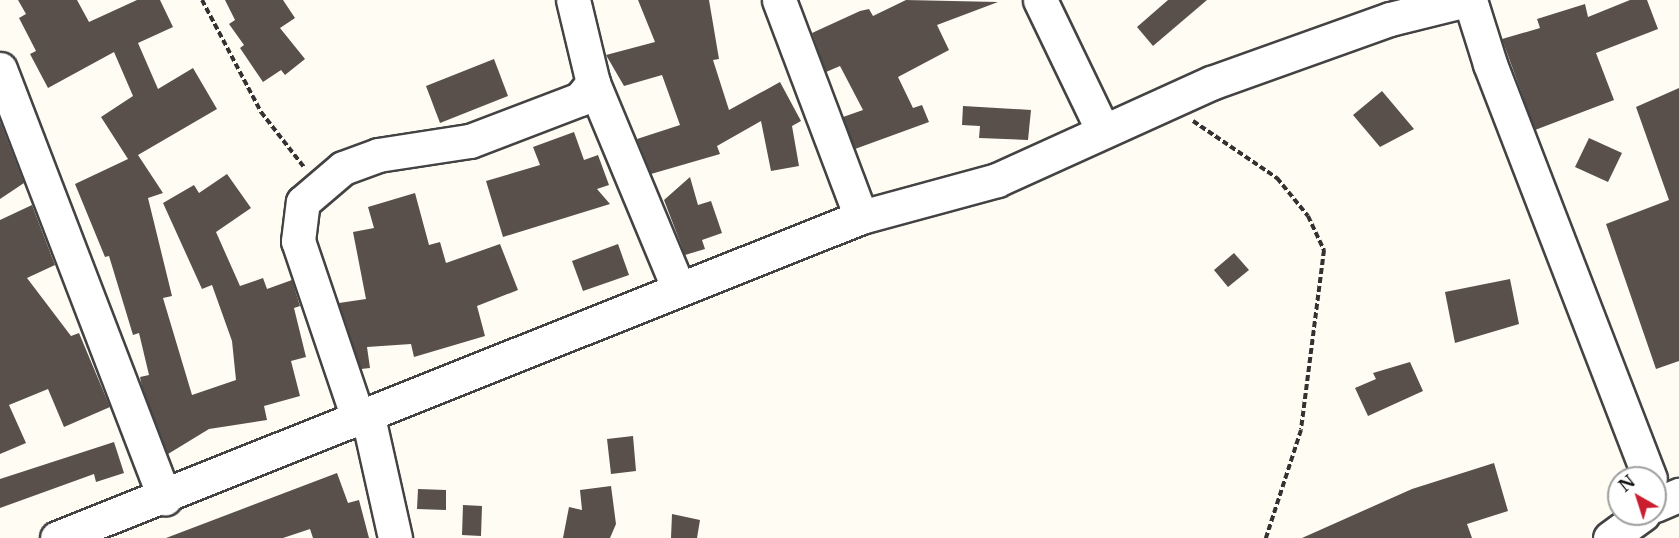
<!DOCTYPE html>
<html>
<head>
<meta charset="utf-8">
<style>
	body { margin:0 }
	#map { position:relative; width:1679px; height:538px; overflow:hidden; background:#fffcf3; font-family:"Libre Baskerville",serif }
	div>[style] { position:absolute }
	.building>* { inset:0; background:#59504b }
	.path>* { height:4px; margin-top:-2px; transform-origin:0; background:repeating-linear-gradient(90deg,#323232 0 6px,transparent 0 9px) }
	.roads { filter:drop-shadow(2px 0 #434343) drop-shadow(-2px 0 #434343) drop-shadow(0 2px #434343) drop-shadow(0 -2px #434343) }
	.minor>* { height:33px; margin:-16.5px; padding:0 16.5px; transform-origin:16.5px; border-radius:16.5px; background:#fff }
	span { translate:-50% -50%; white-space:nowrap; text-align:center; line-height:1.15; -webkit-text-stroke:6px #fff; paint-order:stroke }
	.north { position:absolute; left:1607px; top:466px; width:60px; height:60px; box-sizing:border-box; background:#fff; border:2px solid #9f9f9f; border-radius:50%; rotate:321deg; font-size:16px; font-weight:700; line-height:24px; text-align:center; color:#101010 }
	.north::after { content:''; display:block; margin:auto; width:21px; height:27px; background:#ca1d2d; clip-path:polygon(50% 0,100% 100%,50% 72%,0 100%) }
</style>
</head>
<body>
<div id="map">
	<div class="building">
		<div style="clip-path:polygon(18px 0,77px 0,89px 22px,137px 0,160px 0,173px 27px,138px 43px,158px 89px,193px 68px,217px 109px,138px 155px,163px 193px,148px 198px,172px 296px,163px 298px,192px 395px,236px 380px,232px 341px,212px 285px,202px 289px,163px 203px,194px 185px,199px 193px,227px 174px,251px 208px,216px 232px,240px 286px,263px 278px,267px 289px,292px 280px,300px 306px,294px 308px,306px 357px,291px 361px,300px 396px,264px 406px,267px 420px,209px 429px,168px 454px,142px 387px,140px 377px,149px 375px,139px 333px,133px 335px,109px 256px,105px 257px,75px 184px,128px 159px,101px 117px,133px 96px,114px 52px,48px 88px,30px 54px,36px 51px,19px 18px,26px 14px)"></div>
		<div style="clip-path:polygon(225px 0,283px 0,295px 18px,280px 28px,305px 59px,285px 75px,281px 70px,263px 82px,240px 48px,244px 45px,229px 24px,235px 20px)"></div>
		<div style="clip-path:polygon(638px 0,709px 0,719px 59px,713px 60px,729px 110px,780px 82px,801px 121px,792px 126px,799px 166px,771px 171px,761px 121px,717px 146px,720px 154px,651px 174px,637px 139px,680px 125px,662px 75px,624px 86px,606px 55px,655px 42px)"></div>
		<div style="clip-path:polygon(906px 0,998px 2px,937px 25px,949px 50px,898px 77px,913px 108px,922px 105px,929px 122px,855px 149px,843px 117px,863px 110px,840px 66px,826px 72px,812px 33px,860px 11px,869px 9px,873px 16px)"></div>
		<div style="clip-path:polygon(1168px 0,1207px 0,1153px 46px,1137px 27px)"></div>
		<div style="clip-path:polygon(1630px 0,1647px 0,1658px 29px,1596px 53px,1614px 100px,1535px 130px,1502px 39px,1540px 28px,1537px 19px,1585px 4px,1588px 17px)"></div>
		<div style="clip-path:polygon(494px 59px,508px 96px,440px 123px,426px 86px)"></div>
		<div style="clip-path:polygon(1679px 88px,1679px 361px,1656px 369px,1606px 224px,1669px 200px,1636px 107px)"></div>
		<div style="clip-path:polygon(1382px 91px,1414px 129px,1380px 147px,1353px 115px)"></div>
		<div style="clip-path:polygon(963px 106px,1031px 110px,1028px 140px,979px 138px,980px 126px,962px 125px)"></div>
		<div style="clip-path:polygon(0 121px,24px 183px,0 199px)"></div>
		<div style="clip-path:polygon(574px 132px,584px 160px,598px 155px,609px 185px,597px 189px,610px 204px,503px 237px,486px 181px,540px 165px,533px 147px)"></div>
		<div style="clip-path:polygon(1589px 138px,1622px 153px,1608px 182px,1575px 167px)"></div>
		<div style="clip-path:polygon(690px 177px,698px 205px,711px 201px,722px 233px,702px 240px,705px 249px,685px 255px,664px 200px)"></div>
		<div style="clip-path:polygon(415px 193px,429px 245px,440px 242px,446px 263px,500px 244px,518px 290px,477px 306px,485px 336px,414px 357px,411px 344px,367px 347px,370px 368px,361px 369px,339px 303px,366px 299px,353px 232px,374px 228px,368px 207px)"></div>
		<div style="clip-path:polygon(32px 205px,55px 265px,27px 278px,71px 336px,79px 333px,110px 407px,64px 427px,48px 389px,9px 405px,26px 443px,0 454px,0 220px)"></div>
		<div style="clip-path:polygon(618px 244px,629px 275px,583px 291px,572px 261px)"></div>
		<div style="clip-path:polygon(1234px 253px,1249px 270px,1228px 287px,1214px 270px)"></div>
		<div style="clip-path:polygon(1510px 279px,1519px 324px,1455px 343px,1445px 292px)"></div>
		<div style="clip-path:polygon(1410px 362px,1423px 391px,1368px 416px,1355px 388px,1376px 379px,1373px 373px)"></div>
		<div style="clip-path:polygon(633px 436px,636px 471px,611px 474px,607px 439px)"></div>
		<div style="clip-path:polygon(114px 442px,124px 473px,96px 482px,94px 474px,0 508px,0 479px)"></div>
		<div style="clip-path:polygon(1494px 463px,1508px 511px,1467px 524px,1472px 538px,1302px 538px,1412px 489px)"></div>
		<div style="clip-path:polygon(337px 473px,348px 503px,359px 500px,369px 538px,313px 538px,310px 529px,283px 538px,166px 538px)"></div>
		<div style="clip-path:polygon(611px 486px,616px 524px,610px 538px,563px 538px,569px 507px,582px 510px,580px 490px)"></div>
		<div style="clip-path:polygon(418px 489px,446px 490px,446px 510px,417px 509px)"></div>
		<div style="clip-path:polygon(463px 505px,482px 506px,481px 536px,462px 535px)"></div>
		<div style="clip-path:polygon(672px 514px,700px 520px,697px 538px,671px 538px)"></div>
	</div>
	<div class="path">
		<div style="left:202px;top:0;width:127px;rotate:62.2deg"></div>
		<div style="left:261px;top:112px;width:70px;rotate:52deg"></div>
		<div style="left:1193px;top:121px;width:102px;rotate:34.2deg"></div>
		<div style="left:1277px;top:178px;width:49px;rotate:50.8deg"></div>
		<div style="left:1308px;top:216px;width:38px;rotate:65deg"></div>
		<div style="left:1324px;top:250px;width:181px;rotate:97.3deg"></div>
		<div style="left:1301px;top:430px;width:114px;rotate:108deg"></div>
	</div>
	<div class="roads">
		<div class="minor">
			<div style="left:779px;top:0;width:232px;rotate:69.3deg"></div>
			<div style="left:1040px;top:0;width:145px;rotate:64.3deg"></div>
			<div style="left:1470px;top:0;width:67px;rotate:72.6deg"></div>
			<div style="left:1490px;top:64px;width:444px;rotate:68.9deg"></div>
			<div style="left:0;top:69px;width:460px;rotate:69deg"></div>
			<div style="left:593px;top:83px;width:221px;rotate:67.4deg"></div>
			<div style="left:368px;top:417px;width:124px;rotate:77.4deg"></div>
			<div style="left:359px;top:421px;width:190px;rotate:-108.7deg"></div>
			<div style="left:298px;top:241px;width:39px;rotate:-83deg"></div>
			<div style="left:303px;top:202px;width:52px;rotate:-40.4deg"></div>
			<div style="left:343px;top:168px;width:37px;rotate:-20deg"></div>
			<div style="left:378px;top:155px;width:93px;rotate:-8.7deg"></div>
			<div style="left:470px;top:141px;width:118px;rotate:-20.9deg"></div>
			<div style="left:580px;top:99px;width:21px;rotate:-51deg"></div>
			<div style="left:593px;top:83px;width:85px;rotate:-103.5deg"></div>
			<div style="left:1655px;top:505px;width:26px;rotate:-23deg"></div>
			<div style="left:57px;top:538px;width:866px;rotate:-21.76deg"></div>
			<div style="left:861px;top:217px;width:141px;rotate:-15.2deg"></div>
			<div style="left:997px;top:180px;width:235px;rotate:-24.4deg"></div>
			<div style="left:1211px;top:83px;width:190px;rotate:-19.7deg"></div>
			<div style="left:1390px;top:19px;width:79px;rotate:-13.9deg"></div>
			<div style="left:1610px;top:538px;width:41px;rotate:-36deg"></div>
		</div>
	</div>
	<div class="north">N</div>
</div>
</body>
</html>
